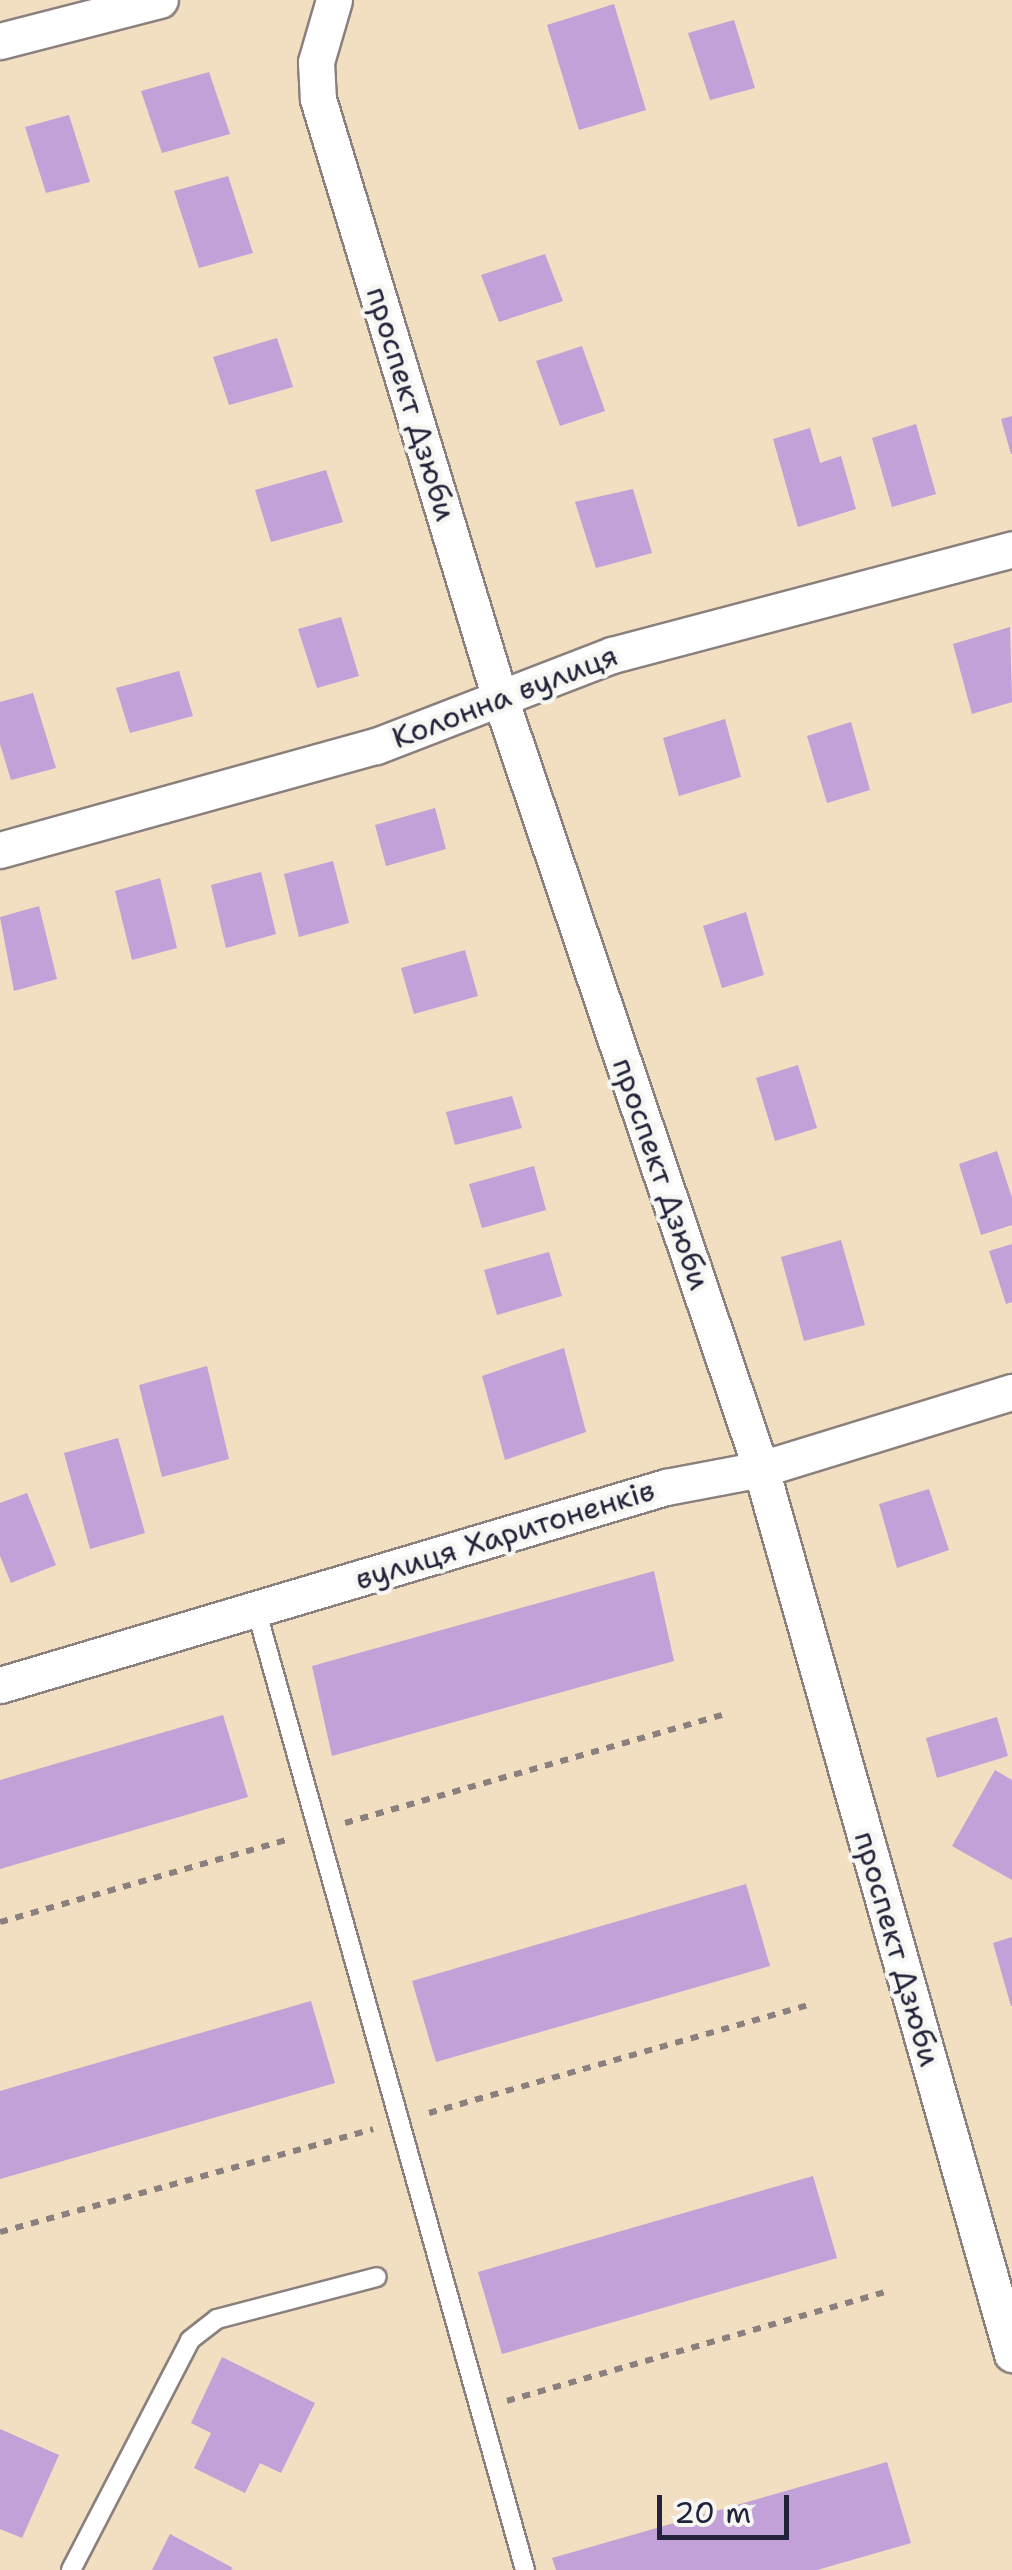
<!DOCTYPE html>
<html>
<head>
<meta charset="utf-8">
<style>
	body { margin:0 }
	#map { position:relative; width:1012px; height:2570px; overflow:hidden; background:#f2dec1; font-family:"Shantell Sans",sans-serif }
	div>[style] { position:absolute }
	.building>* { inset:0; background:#c2a0d8 }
	.path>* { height:6px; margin-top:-3px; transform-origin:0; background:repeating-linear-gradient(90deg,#8a807e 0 8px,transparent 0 16px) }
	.roads { filter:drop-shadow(2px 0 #8a807e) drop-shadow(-2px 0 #8a807e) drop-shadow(0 2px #8a807e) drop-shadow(0 -2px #8a807e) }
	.lane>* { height:18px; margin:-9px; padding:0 9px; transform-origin:9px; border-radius:9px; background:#fff }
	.street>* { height:35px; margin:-17.5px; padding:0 17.5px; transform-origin:17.5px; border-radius:17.5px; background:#fff }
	span { translate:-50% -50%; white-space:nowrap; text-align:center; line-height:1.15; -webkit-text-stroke:9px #f6f6f2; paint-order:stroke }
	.street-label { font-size:30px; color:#22223b }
	.scale { position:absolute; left:657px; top:2495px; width:132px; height:45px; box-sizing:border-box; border:5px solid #22223b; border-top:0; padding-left:12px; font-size:30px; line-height:35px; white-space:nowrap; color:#22223b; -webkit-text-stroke:8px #f6f6f2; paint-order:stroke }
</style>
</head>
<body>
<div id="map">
	<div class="building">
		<div style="clip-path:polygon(614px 4px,646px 110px,579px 130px,547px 25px)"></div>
		<div style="clip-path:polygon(734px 20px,755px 88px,710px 100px,688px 33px)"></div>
		<div style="clip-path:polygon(209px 72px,230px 134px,162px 153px,141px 91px)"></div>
		<div style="clip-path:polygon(69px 115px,90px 182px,46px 193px,25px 127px)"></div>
		<div style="clip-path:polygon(228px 176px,253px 253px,199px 268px,174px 191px)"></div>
		<div style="clip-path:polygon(545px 254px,563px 301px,499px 322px,481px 275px)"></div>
		<div style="clip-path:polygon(277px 338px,293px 387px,229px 405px,213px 357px)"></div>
		<div style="clip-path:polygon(582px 346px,605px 411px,560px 426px,536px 361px)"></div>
		<div style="clip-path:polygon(1012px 416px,1012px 454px,1011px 454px,1001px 419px)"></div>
		<div style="clip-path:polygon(916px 424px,936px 494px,892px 507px,872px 438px)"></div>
		<div style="clip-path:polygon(810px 428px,820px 463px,841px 456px,856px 509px,798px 527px,773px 439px)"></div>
		<div style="clip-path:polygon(326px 470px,343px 522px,271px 542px,255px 490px)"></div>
		<div style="clip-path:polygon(633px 489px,652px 553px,596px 568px,575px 502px)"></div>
		<div style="clip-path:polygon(341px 617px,359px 676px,317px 688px,298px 629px)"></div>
		<div style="clip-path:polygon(1010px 627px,1012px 702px,972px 714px,953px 644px)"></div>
		<div style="clip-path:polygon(179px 671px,193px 716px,130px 733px,116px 688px)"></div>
		<div style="clip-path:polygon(33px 693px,56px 768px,11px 780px,0 744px,0 702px)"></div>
		<div style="clip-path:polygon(725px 719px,741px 777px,679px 796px,663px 738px)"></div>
		<div style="clip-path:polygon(851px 722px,870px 790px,827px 803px,807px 736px)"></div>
		<div style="clip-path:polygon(435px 808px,446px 849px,386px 866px,375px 825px)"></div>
		<div style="clip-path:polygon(333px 861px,349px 923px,299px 937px,284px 874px)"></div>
		<div style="clip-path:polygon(261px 872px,276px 934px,226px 948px,211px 885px)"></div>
		<div style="clip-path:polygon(160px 878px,177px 948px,132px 960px,115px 891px)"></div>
		<div style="clip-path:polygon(39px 906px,57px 979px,14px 991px,0 917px)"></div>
		<div style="clip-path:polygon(746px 912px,764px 975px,722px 988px,703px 926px)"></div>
		<div style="clip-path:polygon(465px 950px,478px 996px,414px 1014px,401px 968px)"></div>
		<div style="clip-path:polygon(798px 1065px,817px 1128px,775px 1141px,756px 1078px)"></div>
		<div style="clip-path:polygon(512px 1096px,522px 1128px,455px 1145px,446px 1112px)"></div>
		<div style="clip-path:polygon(997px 1151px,1012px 1198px,1012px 1225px,981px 1235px,959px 1164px)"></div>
		<div style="clip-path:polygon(534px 1166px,546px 1210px,482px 1228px,469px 1184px)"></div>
		<div style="clip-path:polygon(841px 1240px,865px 1325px,804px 1341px,781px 1257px)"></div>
		<div style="clip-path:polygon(1012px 1244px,1012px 1302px,1006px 1304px,989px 1251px)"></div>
		<div style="clip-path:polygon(549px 1252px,562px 1296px,497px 1315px,484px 1270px)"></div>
		<div style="clip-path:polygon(564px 1348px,586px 1432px,505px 1460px,482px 1376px)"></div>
		<div style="clip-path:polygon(207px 1366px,229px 1459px,162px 1477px,139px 1385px)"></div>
		<div style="clip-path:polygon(118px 1438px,145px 1533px,90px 1549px,64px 1453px)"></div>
		<div style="clip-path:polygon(929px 1489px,949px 1550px,897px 1568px,879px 1504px)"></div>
		<div style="clip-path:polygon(27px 1493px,56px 1565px,11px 1583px,0 1556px,0 1503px)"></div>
		<div style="clip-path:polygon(654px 1571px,674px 1661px,332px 1756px,312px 1666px)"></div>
		<div style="clip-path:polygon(223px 1715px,248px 1797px,0 1869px,0 1780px)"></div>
		<div style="clip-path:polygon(997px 1717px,1008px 1756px,937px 1778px,926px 1738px)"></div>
		<div style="clip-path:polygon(995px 1770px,1012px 1780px,1012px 1880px,952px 1846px)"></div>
		<div style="clip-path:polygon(746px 1884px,770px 1966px,436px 2062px,412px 1981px)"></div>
		<div style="clip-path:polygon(1012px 1937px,1012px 2006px,1011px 2006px,993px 1943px)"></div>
		<div style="clip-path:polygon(311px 2001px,335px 2083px,0 2179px,0 2091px)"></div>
		<div style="clip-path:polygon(813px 2176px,837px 2258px,502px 2354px,478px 2272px)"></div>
		<div style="clip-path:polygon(222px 2357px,315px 2403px,281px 2473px,260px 2463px,245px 2493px,194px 2468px,211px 2433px,191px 2423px)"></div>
		<div style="clip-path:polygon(0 2429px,59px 2455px,22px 2538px,0 2529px)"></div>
		<div style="clip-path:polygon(887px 2462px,911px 2543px,817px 2570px,556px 2570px,552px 2558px)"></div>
		<div style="clip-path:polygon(170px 2534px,233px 2568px,231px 2570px,152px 2570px)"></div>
	</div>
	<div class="path">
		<div style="left:345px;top:1823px;width:398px;rotate:-16deg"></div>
		<div style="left:0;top:1922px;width:301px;rotate:-16deg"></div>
		<div style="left:429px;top:2113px;width:393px;rotate:-15.9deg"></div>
		<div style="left:0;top:2232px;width:387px;rotate:-15.4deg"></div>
		<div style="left:507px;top:2401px;width:393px;rotate:-16.1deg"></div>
	</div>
	<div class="roads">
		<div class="lane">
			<div style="left:256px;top:1609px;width:998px;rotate:74.36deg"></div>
			<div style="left:71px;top:2570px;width:259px;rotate:-62.6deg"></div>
			<div style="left:190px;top:2340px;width:34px;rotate:-38deg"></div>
			<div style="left:217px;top:2319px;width:165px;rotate:-14.7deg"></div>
		</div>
		<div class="street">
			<div style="left:334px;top:0;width:65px;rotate:106.2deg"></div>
			<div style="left:316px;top:62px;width:37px;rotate:87deg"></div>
			<div style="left:318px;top:99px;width:623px;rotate:73.11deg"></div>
			<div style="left:499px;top:695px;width:817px;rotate:71.3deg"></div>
			<div style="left:761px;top:1469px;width:920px;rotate:74.17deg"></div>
			<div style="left:0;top:41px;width:165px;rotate:-14.4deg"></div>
			<div style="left:0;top:850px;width:390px;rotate:-15.5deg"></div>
			<div style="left:376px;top:746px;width:253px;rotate:-21.1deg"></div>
			<div style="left:612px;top:655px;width:414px;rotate:-14.8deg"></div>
			<div style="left:0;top:1685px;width:695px;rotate:-16.56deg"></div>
			<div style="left:666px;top:1487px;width:97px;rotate:-10.7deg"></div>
			<div style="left:761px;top:1469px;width:263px;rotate:-17.1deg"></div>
		</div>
	</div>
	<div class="street-label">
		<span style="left:411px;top:404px;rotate:73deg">проспект Дзюби</span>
		<span style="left:505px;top:697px;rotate:-21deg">Колонна вулиця</span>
		<span style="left:661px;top:1174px;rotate:71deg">проспект Дзюби</span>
		<span style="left:505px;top:1535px;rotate:-17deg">вулиця Харитоненків</span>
		<span style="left:897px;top:1949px;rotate:74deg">проспект Дзюби</span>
	</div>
	<div class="scale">20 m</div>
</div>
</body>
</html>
